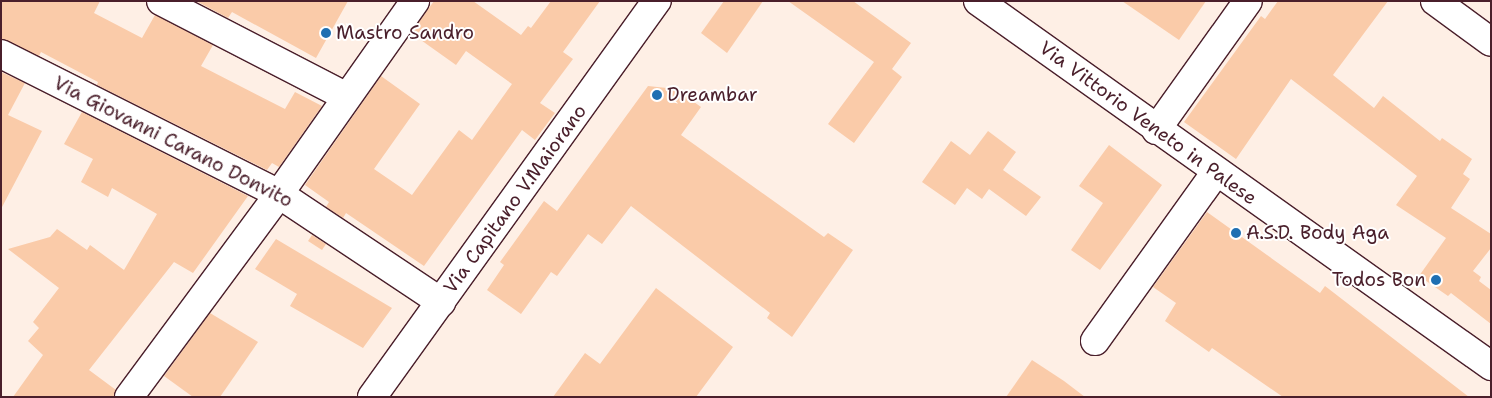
<!DOCTYPE html>
<html>
<head>
<meta charset="utf-8">
<style>
	body { margin:0 }
	#map { position:relative; width:1492px; height:398px; overflow:hidden; background:#feefe5; font-family:"Shantell Sans",sans-serif }
	div>[style] { position:absolute }
	.building>* { inset:0; background:#facba9 }
	.roads { filter:drop-shadow(1px 0 #4a1f2b) drop-shadow(-1px 0 #4a1f2b) drop-shadow(0 1px #4a1f2b) drop-shadow(0 -1px #4a1f2b) }
	.street>* { height:28px; margin:-14px; padding:0 14px; transform-origin:14px; border-radius:14px; background:#fff }
	.dots>* { width:14px; height:14px; translate:-50% -50%; box-sizing:border-box; border:2px solid #fff; border-radius:50% }
	span { translate:-50% -50%; white-space:nowrap; text-align:center; line-height:1.15; -webkit-text-stroke:4px #fff; paint-order:stroke }
	.poi-label { font-size:19px; color:#4a1f2b }
	.left { translate:0 -50%; text-align:left }
	.right { translate:-100% -50%; text-align:right }
	.street-label { font-size:19px; color:#4a1f2b }
	.frame { position:absolute; inset:0; border:2px solid #4a1f2b; pointer-events:none }
</style>
</head>
<body>
<div id="map">
	<div class="building">
		<div style="clip-path:polygon(1px 1px,100px 1px,94px 13px,142px 38px,155px 15px,213px 45px,201px 66px,285px 109px,295px 92px,322px 106px,279px 167px,272px 163px,267px 170px,97px 85px,98px 82px,41px 52px,39px 56px,1px 39px)"></div>
		<div style="clip-path:polygon(196px 1px,348px 1px,316px 58px,232px 12px,228px 18px)"></div>
		<div style="clip-path:polygon(434px 1px,473px 1px,521px 35px,528px 26px,531px 28px,551px 1px,600px 1px,563px 52px,573px 59px,540px 103px,555px 113px,535px 140px,522px 130px,424px 266px,346px 213px,343px 218px,326px 207px,329px 202px,305px 185px,381px 76px,420px 104px,374px 169px,412px 195px,459px 130px,472px 140px,512px 84px,466px 51px,456px 65px,411px 33px)"></div>
		<div style="clip-path:polygon(724px 1px,763px 1px,727px 53px,701px 33px)"></div>
		<div style="clip-path:polygon(788px 1px,853px 1px,911px 43px,892px 69px,902px 77px,854px 143px,828px 124px,874px 62px)"></div>
		<div style="clip-path:polygon(1122px 1px,1206px 1px,1179px 40px)"></div>
		<div style="clip-path:polygon(1278px 1px,1388px 1px,1333px 75px,1374px 108px,1383px 96px,1440px 141px,1442px 138px,1472px 159px,1463px 174px,1470px 179px,1451px 208px,1491px 234px,1491px 248px,1473px 271px,1481px 277px,1479px 281px,1491px 290px,1491px 324px,1451px 293px,1448px 296px,1419px 276px,1446px 238px,1396px 205px,1417px 176px,1291px 79px,1236px 159px,1184px 122px,1261px 16px,1265px 19px)"></div>
		<div style="clip-path:polygon(1px 72px,25px 83px,8px 115px,42px 131px,1px 209px)"></div>
		<div style="clip-path:polygon(648px 86px,676px 89px,701px 107px,681px 135px,824px 237px,828px 233px,853px 250px,792px 337px,767px 318px,770px 313px,631px 206px,602px 244px,588px 234px,557px 276px,551px 272px,521px 314px,487px 290px,504px 265px,500px 262px,544px 201px,557px 211px)"></div>
		<div style="clip-path:polygon(82px 112px,248px 196px,193px 273px,174px 262px,89px 370px,116px 390px,114px 397px,13px 397px,43px 355px,28px 341px,39px 328px,33px 322px,59px 288px,8px 249px,50px 237px,57px 229px,87px 250px,90px 245px,124px 270px,157px 214px,112px 188px,108px 197px,81px 182px,93px 159px,64px 144px)"></div>
		<div style="clip-path:polygon(988px 131px,1016px 152px,1003px 170px,1041px 197px,1026px 216px,989px 189px,982px 199px,967px 188px,955px 205px,922px 182px,951px 141px,970px 155px)"></div>
		<div style="clip-path:polygon(1109px 145px,1162px 185px,1100px 270px,1071px 250px,1103px 203px,1079px 186px)"></div>
		<div style="clip-path:polygon(1207px 212px,1320px 293px,1325px 286px,1469px 397px,1283px 397px,1212px 348px,1209px 352px,1165px 321px,1176px 303px,1153px 287px)"></div>
		<div style="clip-path:polygon(312px 235px,326px 244px,322px 250px,308px 241px)"></div>
		<div style="clip-path:polygon(276px 239px,392px 308px,363px 348px,290px 306px,297px 294px,255px 269px)"></div>
		<div style="clip-path:polygon(656px 288px,733px 347px,696px 397px,553px 397px,585px 353px,600px 364px)"></div>
		<div style="clip-path:polygon(210px 313px,258px 342px,220px 397px,193px 397px,164px 376px)"></div>
		<div style="clip-path:polygon(1032px 360px,1064px 381px,1085px 397px,1006px 397px)"></div>
	</div>
	<div class="roads">
		<div class="street">
			<div style="left:161px;top:1px;width:209px;rotate:27.3deg"></div>
			<div style="left:978px;top:1px;width:630px;rotate:35.43deg"></div>
			<div style="left:1435px;top:1px;width:69px;rotate:36.2deg"></div>
			<div style="left:1px;top:54px;width:311px;rotate:26.7deg"></div>
			<div style="left:279px;top:194px;width:195px;rotate:33.7deg"></div>
			<div style="left:1156px;top:130px;width:158px;rotate:-54.5deg"></div>
			<div style="left:1095px;top:341px;width:208px;rotate:-54.4deg"></div>
			<div style="left:129px;top:397px;width:252px;rotate:-53.5deg"></div>
			<div style="left:279px;top:194px;width:236px;rotate:-54.8deg"></div>
			<div style="left:372px;top:397px;width:488px;rotate:-54.3deg"></div>
		</div>
	</div>
	<div class="dots">
		<div style="left:326px;top:33px;background:#1f6fb2"></div>
		<div style="left:657px;top:95px;background:#1f6fb2"></div>
		<div style="left:1236px;top:233px;background:#1f6fb2"></div>
		<div style="left:1436px;top:280px;background:#1f6fb2"></div>
	</div>
	<div class="poi-label">
		<span class="left" style="left:336px;top:33px">Mastro Sandro</span>
		<span class="left" style="left:667px;top:95px">Dreambar</span>
		<span class="left" style="left:1246px;top:233px">A.S.D. Body Aga</span>
		<span class="right" style="left:1426px;top:280px">Todos Bon</span>
	</div>
	<div class="street-label">
		<span style="left:1148px;top:123px;rotate:36deg">Via Vittorio Veneto in Palese</span>
		<span style="left:173px;top:142px;rotate:27deg">Via Giovanni Carano Donvito</span>
		<span style="left:515px;top:199px;rotate:-54deg">Via Capitano V.Maiorano</span>
	</div>
	<div class="frame"></div>
</div>
</body>
</html>
